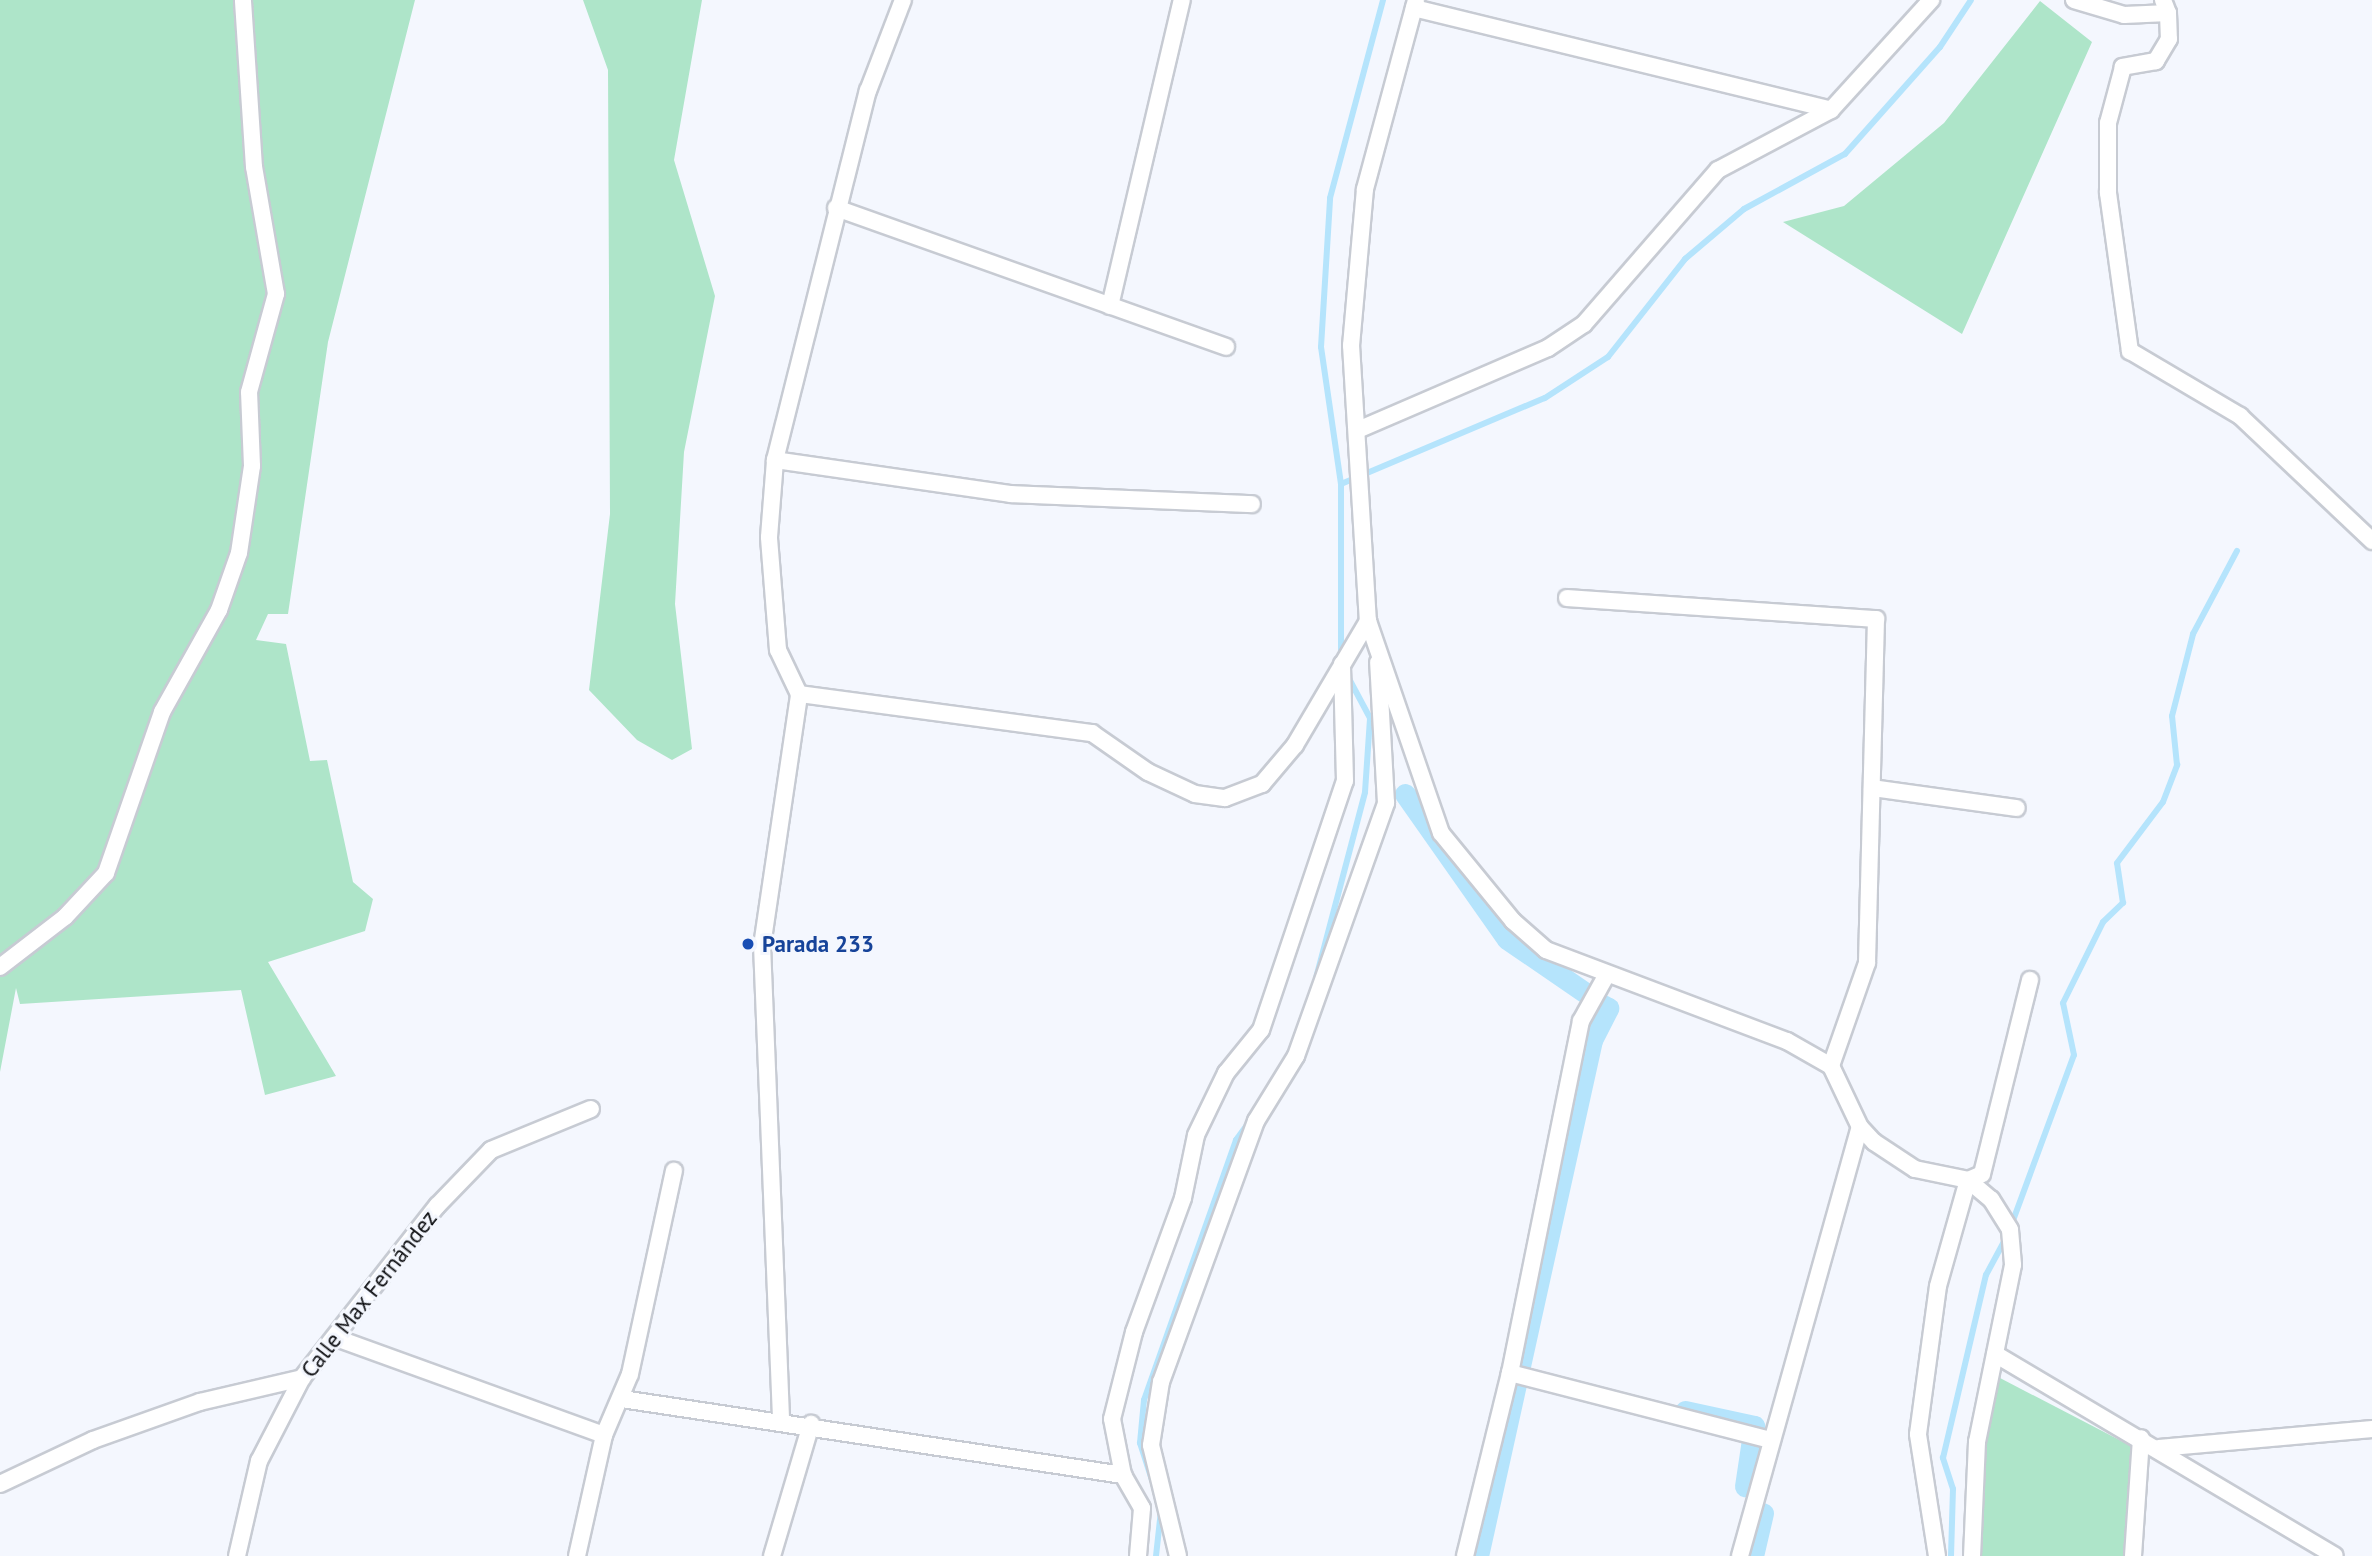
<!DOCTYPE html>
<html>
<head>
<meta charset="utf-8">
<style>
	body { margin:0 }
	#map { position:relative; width:2372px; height:1556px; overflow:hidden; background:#f4f7fe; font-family:"PT Sans",sans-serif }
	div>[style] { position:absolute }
	.green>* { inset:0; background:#aee5c9 }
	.stream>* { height:6px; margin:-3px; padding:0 3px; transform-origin:3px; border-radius:3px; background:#b5e4fc }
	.canal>* { height:21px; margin:-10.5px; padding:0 10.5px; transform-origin:10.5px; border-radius:10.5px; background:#b5e4fc }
	.roads { filter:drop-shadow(2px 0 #c7cbd3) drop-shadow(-2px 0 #c7cbd3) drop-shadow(0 2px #c7cbd3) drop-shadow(0 -2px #c7cbd3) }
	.street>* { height:16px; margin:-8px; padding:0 8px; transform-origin:8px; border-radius:8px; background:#fff }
	.dots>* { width:19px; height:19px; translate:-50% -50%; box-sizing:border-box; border:4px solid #f4f7fe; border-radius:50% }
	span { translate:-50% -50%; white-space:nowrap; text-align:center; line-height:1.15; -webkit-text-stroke:6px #f4f7fe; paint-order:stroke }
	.transit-label { font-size:23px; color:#164399; font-weight:700 }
	.left { translate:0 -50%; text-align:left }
	.street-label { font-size:23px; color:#0c0d10 }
</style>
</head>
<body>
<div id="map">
	<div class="green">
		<div style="clip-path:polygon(0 0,415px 0,328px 342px,288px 614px,268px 614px,256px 640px,286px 644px,310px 761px,327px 760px,353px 882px,373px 899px,365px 931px,268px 962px,336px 1076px,265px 1095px,241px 990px,20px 1004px,16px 988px,0 1072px)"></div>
		<div style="clip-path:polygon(583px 0,702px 0,674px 160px,715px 296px,684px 452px,675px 604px,692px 749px,672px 760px,637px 740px,589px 690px,610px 514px,608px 70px)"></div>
		<div style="clip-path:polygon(2040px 1px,2092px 42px,1962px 334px,1783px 222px,1844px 206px,1944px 123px)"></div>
		<div style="clip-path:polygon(2000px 1378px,2131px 1446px,2124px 1556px,1979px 1556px,1983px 1441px)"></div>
	</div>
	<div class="stream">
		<div style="left:1341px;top:484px;width:138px;rotate:-98.3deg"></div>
		<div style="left:1321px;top:347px;width:149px;rotate:-86.5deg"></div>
		<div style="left:1330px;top:198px;width:205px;rotate:-75deg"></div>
		<div style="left:1341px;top:659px;width:175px;rotate:-90deg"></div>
		<div style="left:1341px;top:484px;width:221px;rotate:-22.9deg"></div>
		<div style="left:1545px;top:398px;width:75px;rotate:-33.1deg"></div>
		<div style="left:1608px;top:357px;width:125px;rotate:-51.8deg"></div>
		<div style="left:1685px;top:259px;width:77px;rotate:-40.3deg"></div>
		<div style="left:1744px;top:209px;width:115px;rotate:-28.6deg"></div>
		<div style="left:1845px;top:154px;width:143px;rotate:-48.4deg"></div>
		<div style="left:1940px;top:47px;width:56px;rotate:-56.6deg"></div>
		<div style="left:1316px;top:978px;width:192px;rotate:-75.2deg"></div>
		<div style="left:1365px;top:792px;width:74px;rotate:-86.1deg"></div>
		<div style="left:1370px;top:718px;width:49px;rotate:-118.1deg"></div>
		<div style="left:2011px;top:1226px;width:182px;rotate:-69.8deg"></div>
		<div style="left:2074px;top:1055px;width:53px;rotate:-101.9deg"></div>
		<div style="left:2063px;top:1003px;width:90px;rotate:-63.7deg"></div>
		<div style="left:2103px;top:922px;width:28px;rotate:-44deg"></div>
		<div style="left:2123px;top:903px;width:40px;rotate:-98.5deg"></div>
		<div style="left:2117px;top:863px;width:76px;rotate:-53deg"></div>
		<div style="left:2163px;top:802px;width:40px;rotate:-69deg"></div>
		<div style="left:2177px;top:765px;width:49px;rotate:-95.8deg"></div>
		<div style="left:2172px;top:716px;width:85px;rotate:-75.6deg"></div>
		<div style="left:2193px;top:634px;width:94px;rotate:-62.1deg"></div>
		<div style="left:1152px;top:1480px;width:39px;rotate:-108deg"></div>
		<div style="left:1140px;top:1443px;width:43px;rotate:-84.7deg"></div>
		<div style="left:1144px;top:1400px;width:276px;rotate:-70.5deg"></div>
		<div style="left:1236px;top:1140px;width:22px;rotate:-54deg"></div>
		<div style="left:1156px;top:1556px;width:45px;rotate:-83.7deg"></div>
		<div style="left:1951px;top:1556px;width:67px;rotate:-88.3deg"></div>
		<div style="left:1953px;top:1489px;width:33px;rotate:-108deg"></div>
		<div style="left:1943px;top:1458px;width:188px;rotate:-76.8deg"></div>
		<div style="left:1986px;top:1275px;width:44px;rotate:-61.7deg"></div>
	</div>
	<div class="canal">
		<div style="left:1405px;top:794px;width:177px;rotate:54.9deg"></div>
		<div style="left:1507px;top:939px;width:93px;rotate:34.5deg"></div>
		<div style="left:1685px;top:1411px;width:71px;rotate:12.3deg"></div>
		<div style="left:1754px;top:1426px;width:61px;rotate:98.5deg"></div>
		<div style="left:1478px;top:1556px;width:528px;rotate:-77.54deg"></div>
		<div style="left:1592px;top:1040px;width:36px;rotate:-63deg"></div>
		<div style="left:1608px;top:1008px;width:6px;rotate:-149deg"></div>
		<div style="left:1753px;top:1556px;width:44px;rotate:-76.9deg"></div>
	</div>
	<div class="roads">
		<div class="street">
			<div style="left:1416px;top:0;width:196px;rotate:105.1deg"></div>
			<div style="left:1365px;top:189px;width:157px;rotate:95.1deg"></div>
			<div style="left:1351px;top:345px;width:277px;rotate:86.5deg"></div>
			<div style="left:1368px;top:621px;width:224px;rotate:71deg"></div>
			<div style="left:1441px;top:833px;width:114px;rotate:50.7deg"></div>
			<div style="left:1513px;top:921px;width:44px;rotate:41.3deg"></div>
			<div style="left:1546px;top:950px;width:258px;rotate:20.7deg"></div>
			<div style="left:1787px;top:1041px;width:51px;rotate:29.6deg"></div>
			<div style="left:1831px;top:1066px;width:68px;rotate:64.6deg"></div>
			<div style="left:1860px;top:1127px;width:21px;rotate:47deg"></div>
			<div style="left:1874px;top:1142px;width:49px;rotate:33.4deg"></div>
			<div style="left:1915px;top:1169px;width:54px;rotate:11.7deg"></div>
			<div style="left:1968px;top:1180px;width:30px;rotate:40deg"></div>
			<div style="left:1991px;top:1199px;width:36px;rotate:58deg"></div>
			<div style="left:2010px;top:1230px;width:35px;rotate:85deg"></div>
			<div style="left:2013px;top:1265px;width:181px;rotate:101.5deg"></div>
			<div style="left:1977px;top:1442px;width:114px;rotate:92.5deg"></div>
			<div style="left:2074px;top:0;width:52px;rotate:16.7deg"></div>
			<div style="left:2124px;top:15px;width:44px;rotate:-2.6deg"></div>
			<div style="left:2168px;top:13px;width:14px;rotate:-111deg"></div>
			<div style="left:1414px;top:8px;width:429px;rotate:13.7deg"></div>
			<div style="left:2168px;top:13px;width:26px;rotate:88deg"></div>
			<div style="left:2169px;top:39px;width:26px;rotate:121deg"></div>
			<div style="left:2156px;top:61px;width:34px;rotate:170deg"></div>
			<div style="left:2123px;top:67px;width:58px;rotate:105deg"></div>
			<div style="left:2108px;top:123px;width:70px;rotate:90deg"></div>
			<div style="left:2108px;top:193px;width:160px;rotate:82.1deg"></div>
			<div style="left:2130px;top:351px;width:128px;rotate:30.6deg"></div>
			<div style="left:2240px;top:416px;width:182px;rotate:43.4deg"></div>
			<div style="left:836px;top:208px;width:414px;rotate:19.6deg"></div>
			<div style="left:1110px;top:306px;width:314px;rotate:-76.8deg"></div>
			<div style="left:1360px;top:429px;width:205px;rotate:-23.3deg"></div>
			<div style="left:1548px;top:348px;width:43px;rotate:-33.7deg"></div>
			<div style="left:1584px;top:324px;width:204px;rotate:-49deg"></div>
			<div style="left:1718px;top:170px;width:128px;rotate:-28deg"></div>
			<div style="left:1831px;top:110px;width:149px;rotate:-47.7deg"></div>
			<div style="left:775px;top:460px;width:238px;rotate:8.2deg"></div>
			<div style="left:1011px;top:494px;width:241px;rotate:2.4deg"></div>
			<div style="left:1567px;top:598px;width:310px;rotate:3.9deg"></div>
			<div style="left:1876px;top:619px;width:344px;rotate:91.5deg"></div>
			<div style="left:1867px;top:963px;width:109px;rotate:109.3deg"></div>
			<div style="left:799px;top:694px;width:296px;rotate:7.6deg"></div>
			<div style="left:1092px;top:733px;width:68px;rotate:34.9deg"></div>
			<div style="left:1148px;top:772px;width:52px;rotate:25.1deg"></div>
			<div style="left:1195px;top:794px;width:30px;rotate:8deg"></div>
			<div style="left:1225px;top:798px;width:40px;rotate:-21deg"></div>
			<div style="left:1262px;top:784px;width:51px;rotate:-49.8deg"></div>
			<div style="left:1295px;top:745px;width:144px;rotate:-59.5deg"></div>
			<div style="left:1872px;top:788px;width:146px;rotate:7.9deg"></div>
			<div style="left:0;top:967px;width:82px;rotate:-37.6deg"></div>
			<div style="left:65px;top:917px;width:60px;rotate:-47deg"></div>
			<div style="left:106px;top:873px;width:170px;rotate:-70.8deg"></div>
			<div style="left:162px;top:712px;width:117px;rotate:-60.8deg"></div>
			<div style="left:219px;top:610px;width:60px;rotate:-70.7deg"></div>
			<div style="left:239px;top:553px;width:88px;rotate:-81.5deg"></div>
			<div style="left:252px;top:466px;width:74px;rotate:-92.3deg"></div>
			<div style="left:249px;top:392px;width:102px;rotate:-74.6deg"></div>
			<div style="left:276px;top:294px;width:129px;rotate:-99.8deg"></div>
			<div style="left:254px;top:167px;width:167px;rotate:-93.8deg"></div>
			<div style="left:336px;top:1338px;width:285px;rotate:19.9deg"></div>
			<div style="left:1995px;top:1354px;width:395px;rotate:30.7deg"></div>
			<div style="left:1510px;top:1373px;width:269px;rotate:14.4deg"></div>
			<div style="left:622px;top:1399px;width:507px;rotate:8.63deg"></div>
			<div style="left:781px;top:1418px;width:472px;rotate:-92.3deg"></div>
			<div style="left:762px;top:946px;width:255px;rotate:-81.6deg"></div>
			<div style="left:799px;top:694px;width:49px;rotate:-115.5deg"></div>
			<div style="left:778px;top:650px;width:113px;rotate:-94.6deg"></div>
			<div style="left:769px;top:537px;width:77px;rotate:-85.5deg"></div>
			<div style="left:775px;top:460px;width:381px;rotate:-75.9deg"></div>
			<div style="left:868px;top:91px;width:97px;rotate:-69deg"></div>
			<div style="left:2159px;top:1448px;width:214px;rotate:-5.1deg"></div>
			<div style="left:0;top:1484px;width:103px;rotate:-25.3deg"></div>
			<div style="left:93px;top:1440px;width:114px;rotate:-19.6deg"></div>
			<div style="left:200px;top:1402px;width:105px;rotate:-13.2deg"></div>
			<div style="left:237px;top:1556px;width:98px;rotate:-77deg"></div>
			<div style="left:259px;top:1461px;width:93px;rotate:-62.6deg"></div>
			<div style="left:302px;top:1378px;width:219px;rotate:-51.9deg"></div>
			<div style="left:437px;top:1206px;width:78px;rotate:-46deg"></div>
			<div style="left:491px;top:1150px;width:108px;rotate:-22.3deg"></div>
			<div style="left:577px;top:1556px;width:124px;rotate:-77.4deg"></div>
			<div style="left:604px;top:1435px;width:66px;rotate:-66.9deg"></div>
			<div style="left:630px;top:1374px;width:208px;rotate:-77.8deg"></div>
			<div style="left:772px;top:1556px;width:138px;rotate:-73.5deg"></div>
			<div style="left:1138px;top:1556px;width:48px;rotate:-85.2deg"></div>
			<div style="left:1142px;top:1508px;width:38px;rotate:-120deg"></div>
			<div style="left:1123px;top:1475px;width:57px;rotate:-101.1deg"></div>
			<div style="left:1112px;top:1419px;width:90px;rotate:-75.8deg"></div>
			<div style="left:1134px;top:1332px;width:143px;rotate:-69.9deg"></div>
			<div style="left:1183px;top:1198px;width:64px;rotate:-78.3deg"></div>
			<div style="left:1196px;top:1135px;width:69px;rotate:-64.2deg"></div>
			<div style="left:1226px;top:1073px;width:55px;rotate:-50.9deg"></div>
			<div style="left:1261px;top:1030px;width:263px;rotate:-71.4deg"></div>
			<div style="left:1345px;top:781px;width:117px;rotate:-91.5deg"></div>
			<div style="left:1178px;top:1556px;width:114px;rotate:-103.7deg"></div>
			<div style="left:1151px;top:1445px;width:64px;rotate:-81deg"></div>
			<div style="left:1161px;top:1382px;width:278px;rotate:-70deg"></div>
			<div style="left:1256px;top:1121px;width:76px;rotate:-58.4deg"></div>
			<div style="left:1296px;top:1056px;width:269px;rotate:-70.4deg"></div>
			<div style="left:1386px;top:803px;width:141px;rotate:-93.2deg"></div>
			<div style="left:1465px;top:1556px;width:188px;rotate:-76.2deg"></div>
			<div style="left:1510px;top:1373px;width:359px;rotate:-78.6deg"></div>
			<div style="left:1581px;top:1021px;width:51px;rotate:-60.9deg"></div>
			<div style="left:1740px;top:1556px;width:445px;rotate:-74.4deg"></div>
			<div style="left:1937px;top:1556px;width:123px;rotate:-98.9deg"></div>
			<div style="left:1918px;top:1434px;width:149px;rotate:-82.3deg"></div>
			<div style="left:1938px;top:1286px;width:110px;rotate:-74.2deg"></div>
			<div style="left:1968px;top:1180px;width:15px;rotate:-23deg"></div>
			<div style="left:1982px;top:1174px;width:200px;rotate:-76.1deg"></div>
			<div style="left:2133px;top:1556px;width:118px;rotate:-86.1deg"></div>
		</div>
	</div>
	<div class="dots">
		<div style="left:748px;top:944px;background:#1a4fb4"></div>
	</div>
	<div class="transit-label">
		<span class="left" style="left:762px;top:944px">Parada 233</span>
	</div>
	<div class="street-label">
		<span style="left:369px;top:1294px;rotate:-52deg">Calle Max Fernández</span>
	</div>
</div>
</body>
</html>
